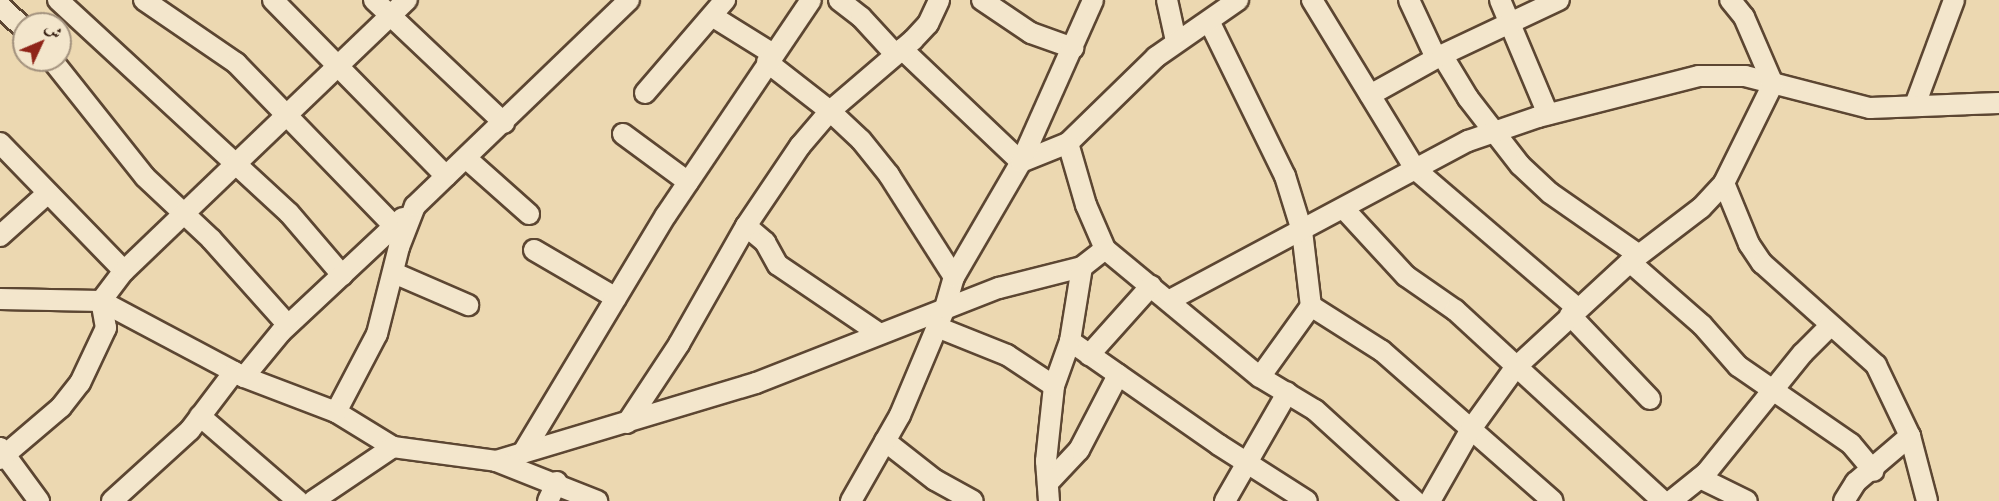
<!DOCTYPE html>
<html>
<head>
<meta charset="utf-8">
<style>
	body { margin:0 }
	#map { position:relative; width:1999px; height:501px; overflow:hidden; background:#ecd8b1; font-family:Alegreya,Amiri,serif }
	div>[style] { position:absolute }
	.roads { filter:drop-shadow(2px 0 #5c4632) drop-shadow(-2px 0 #5c4632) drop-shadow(0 2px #5c4632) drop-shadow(0 -2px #5c4632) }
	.minor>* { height:20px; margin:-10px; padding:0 10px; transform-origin:10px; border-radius:10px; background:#f3e6cc }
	span { translate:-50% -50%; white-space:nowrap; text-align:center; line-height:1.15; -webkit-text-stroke:5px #f3e6cc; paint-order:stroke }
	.north { position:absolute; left:12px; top:12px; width:60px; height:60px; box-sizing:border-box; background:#f3e6cc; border:2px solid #a3927e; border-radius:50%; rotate:46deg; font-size:16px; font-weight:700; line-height:24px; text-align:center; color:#2c1508 }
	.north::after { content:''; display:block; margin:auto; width:21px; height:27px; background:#8f2418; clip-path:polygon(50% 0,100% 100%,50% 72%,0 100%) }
</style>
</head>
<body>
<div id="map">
	<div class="roads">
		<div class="minor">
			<div style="left:58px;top:0;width:314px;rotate:42.7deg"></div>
			<div style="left:289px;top:213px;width:82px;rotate:49.5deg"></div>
			<div style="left:144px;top:0;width:112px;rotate:34.4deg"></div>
			<div style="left:236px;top:63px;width:227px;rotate:45.9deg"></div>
			<div style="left:273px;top:0;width:247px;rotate:45.5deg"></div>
			<div style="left:374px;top:0;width:179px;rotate:43.4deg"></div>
			<div style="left:839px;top:0;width:28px;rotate:38deg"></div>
			<div style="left:861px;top:17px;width:50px;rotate:47.4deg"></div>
			<div style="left:982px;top:0;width:59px;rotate:34deg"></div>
			<div style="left:1031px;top:33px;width:45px;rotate:19.7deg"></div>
			<div style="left:1167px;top:0;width:42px;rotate:77.6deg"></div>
			<div style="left:1312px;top:0;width:198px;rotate:58.6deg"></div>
			<div style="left:1415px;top:169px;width:213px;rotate:40.6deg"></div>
			<div style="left:1409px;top:0;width:64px;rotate:65deg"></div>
			<div style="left:1500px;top:0;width:124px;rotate:67.2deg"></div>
			<div style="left:0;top:6px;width:33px;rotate:43deg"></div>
			<div style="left:712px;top:16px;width:72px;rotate:31.9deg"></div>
			<div style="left:1209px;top:21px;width:173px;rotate:63.9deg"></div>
			<div style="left:1285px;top:176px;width:58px;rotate:72.8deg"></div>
			<div style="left:1302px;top:231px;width:76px;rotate:83.2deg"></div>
			<div style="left:1311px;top:306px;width:87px;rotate:125.7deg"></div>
			<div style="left:902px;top:49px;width:164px;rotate:43.5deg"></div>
			<div style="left:1021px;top:162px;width:51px;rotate:-22deg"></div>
			<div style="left:1068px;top:143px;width:123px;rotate:-44.3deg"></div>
			<div style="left:1156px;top:57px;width:100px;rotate:-34.8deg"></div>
			<div style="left:1442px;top:55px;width:50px;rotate:58.8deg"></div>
			<div style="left:1468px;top:98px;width:85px;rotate:52.2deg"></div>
			<div style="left:1520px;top:165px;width:41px;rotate:43deg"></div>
			<div style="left:1550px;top:193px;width:108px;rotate:34.9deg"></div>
			<div style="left:52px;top:60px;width:149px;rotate:51.5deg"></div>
			<div style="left:145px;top:177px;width:91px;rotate:43.2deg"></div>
			<div style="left:211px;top:239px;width:115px;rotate:48.2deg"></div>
			<div style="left:767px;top:62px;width:80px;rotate:37.9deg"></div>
			<div style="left:830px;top:111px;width:42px;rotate:43.1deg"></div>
			<div style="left:861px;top:140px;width:45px;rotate:51.3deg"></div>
			<div style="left:889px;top:175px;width:121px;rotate:57.5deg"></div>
			<div style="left:645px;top:93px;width:123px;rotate:-49.3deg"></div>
			<div style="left:1370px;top:95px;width:82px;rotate:-29.1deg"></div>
			<div style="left:1442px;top:55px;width:129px;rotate:-25.2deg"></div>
			<div style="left:1915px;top:105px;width:112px;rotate:-69.6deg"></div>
			<div style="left:623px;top:134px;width:81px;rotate:36.4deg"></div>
			<div style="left:0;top:143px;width:178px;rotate:45.9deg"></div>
			<div style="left:1068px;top:143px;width:65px;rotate:73.8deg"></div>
			<div style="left:1086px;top:205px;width:48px;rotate:66.6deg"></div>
			<div style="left:1105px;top:249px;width:201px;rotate:39.6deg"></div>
			<div style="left:1260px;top:377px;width:64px;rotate:31deg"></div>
			<div style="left:1315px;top:410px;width:135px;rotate:42.3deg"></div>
			<div style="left:467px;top:159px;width:83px;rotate:41.6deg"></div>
			<div style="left:1724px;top:183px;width:66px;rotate:67.7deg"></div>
			<div style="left:1749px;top:244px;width:23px;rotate:56deg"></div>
			<div style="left:1762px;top:263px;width:153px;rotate:41.8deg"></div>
			<div style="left:1876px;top:365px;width:79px;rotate:64.4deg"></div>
			<div style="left:1910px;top:436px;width:67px;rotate:75.3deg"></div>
			<div style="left:1345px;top:210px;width:90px;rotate:47.3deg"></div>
			<div style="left:1406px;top:276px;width:60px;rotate:34.8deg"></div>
			<div style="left:1455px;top:310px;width:282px;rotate:42.6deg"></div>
			<div style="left:746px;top:226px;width:25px;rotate:40deg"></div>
			<div style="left:765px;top:242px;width:26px;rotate:61deg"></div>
			<div style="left:778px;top:265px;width:123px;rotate:34.1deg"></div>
			<div style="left:0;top:236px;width:64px;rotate:-41.9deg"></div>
			<div style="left:534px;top:250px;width:95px;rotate:30.3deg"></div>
			<div style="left:1630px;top:262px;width:96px;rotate:41.2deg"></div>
			<div style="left:1702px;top:325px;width:55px;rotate:48.7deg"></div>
			<div style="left:1738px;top:366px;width:137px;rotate:34.6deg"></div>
			<div style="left:1851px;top:444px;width:35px;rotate:50deg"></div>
			<div style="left:394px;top:273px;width:81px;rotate:23.4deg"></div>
			<div style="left:0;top:299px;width:101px;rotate:1.1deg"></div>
			<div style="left:101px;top:301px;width:162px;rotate:28deg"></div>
			<div style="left:244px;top:377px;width:98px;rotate:20.8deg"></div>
			<div style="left:336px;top:412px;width:67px;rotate:31.6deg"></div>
			<div style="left:393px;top:447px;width:104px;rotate:7.7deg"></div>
			<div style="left:496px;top:461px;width:271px;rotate:-16.7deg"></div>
			<div style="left:756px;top:383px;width:261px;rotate:-21.4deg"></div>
			<div style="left:999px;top:288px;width:86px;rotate:-14.2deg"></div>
			<div style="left:1082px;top:267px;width:29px;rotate:-38deg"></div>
			<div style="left:1170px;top:300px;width:338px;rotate:-28.1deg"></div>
			<div style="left:1468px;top:141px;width:74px;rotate:-18.9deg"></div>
			<div style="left:1538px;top:117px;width:166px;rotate:-14.3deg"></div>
			<div style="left:1699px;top:76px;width:46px"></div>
			<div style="left:1745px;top:76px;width:129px;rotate:14.4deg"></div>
			<div style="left:1870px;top:108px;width:129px;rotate:-2.2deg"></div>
			<div style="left:1311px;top:306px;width:84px;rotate:32.4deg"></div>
			<div style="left:1382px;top:351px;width:227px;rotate:41.3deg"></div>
			<div style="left:1570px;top:315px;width:116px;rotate:46.4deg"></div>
			<div style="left:937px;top:327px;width:75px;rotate:21.8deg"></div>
			<div style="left:1007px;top:355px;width:56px;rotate:33.4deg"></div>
			<div style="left:1070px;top:341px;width:182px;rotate:34.9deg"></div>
			<div style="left:1219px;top:445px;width:104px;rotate:32.5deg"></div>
			<div style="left:1089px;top:355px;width:93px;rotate:-48.1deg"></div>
			<div style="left:244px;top:377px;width:58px;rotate:-50.6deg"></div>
			<div style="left:281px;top:332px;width:167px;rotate:-43.1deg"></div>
			<div style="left:336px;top:412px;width:88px;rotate:-62.3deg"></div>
			<div style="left:377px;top:334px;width:90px;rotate:-75.8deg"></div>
			<div style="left:399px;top:247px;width:44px;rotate:-68.7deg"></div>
			<div style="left:415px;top:206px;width:297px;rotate:-43.9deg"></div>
			<div style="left:200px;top:416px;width:130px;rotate:40.9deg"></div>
			<div style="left:627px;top:423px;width:95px;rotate:-56.6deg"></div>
			<div style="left:679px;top:344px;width:136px;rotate:-60.4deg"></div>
			<div style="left:746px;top:226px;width:97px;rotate:-56deg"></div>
			<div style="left:800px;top:146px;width:46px;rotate:-49.4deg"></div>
			<div style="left:830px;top:111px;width:109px;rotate:-40.5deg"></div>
			<div style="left:913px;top:40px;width:22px;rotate:-47deg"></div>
			<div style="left:928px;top:24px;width:26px;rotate:-65deg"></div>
			<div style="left:885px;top:441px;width:63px;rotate:38deg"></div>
			<div style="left:935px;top:480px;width:43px;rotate:28.9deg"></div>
			<div style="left:0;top:448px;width:66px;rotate:53.7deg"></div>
			<div style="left:524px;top:451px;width:275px;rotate:-59deg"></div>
			<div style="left:666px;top:215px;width:259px;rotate:-56deg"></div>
			<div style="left:0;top:459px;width:80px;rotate:-40.4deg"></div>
			<div style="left:61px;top:407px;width:31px;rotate:-52deg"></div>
			<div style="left:80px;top:383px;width:61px;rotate:-64.7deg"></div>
			<div style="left:106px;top:328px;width:27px;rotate:-100deg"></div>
			<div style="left:101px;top:301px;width:38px;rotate:-53deg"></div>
			<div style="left:124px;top:271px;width:392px;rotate:-43.8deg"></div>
			<div style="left:496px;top:461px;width:109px;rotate:21.6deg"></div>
			<div style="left:1700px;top:478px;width:52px;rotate:26.1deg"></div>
			<div style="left:1048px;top:483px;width:45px;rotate:-46.8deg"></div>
			<div style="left:1079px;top:450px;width:85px;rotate:-62.5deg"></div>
			<div style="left:112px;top:501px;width:105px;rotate:-42.3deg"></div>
			<div style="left:190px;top:430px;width:73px;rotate:-52.8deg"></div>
			<div style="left:313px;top:501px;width:97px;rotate:-34deg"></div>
			<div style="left:548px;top:501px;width:21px;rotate:-65deg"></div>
			<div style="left:851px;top:501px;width:99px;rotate:-60.3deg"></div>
			<div style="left:900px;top:415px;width:116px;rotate:-67.2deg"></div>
			<div style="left:945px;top:308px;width:32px;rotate:-74deg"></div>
			<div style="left:954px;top:277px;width:133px;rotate:-59.8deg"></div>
			<div style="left:1021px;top:162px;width:177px;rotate:-66deg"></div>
			<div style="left:1049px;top:501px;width:40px;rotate:-94.3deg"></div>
			<div style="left:1046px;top:461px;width:75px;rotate:-83.9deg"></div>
			<div style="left:1054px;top:386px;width:48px;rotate:-70.4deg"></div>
			<div style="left:1070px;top:341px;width:75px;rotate:-80.8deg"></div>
			<div style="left:1225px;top:501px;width:125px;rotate:-60.1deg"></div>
			<div style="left:1430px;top:501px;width:83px;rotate:-60.3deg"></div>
			<div style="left:1471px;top:429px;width:75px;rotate:-54.2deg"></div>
			<div style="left:1515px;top:368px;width:156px;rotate:-42.7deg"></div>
			<div style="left:1630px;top:262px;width:89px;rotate:-37.3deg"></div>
			<div style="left:1701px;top:208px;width:34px;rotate:-47deg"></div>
			<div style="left:1724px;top:183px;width:110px;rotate:-63.7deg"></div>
			<div style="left:1773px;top:84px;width:73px;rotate:-113.4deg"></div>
			<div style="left:1744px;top:17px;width:22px;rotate:-129deg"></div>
			<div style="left:1671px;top:501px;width:45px;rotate:-38.7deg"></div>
			<div style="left:1706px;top:473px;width:154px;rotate:-51.1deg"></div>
			<div style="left:1803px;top:353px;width:38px;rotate:-45deg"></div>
			<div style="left:1844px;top:501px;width:22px;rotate:-58deg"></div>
			<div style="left:1856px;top:482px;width:71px;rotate:-40.4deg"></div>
		</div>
	</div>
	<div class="north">ش</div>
</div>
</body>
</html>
